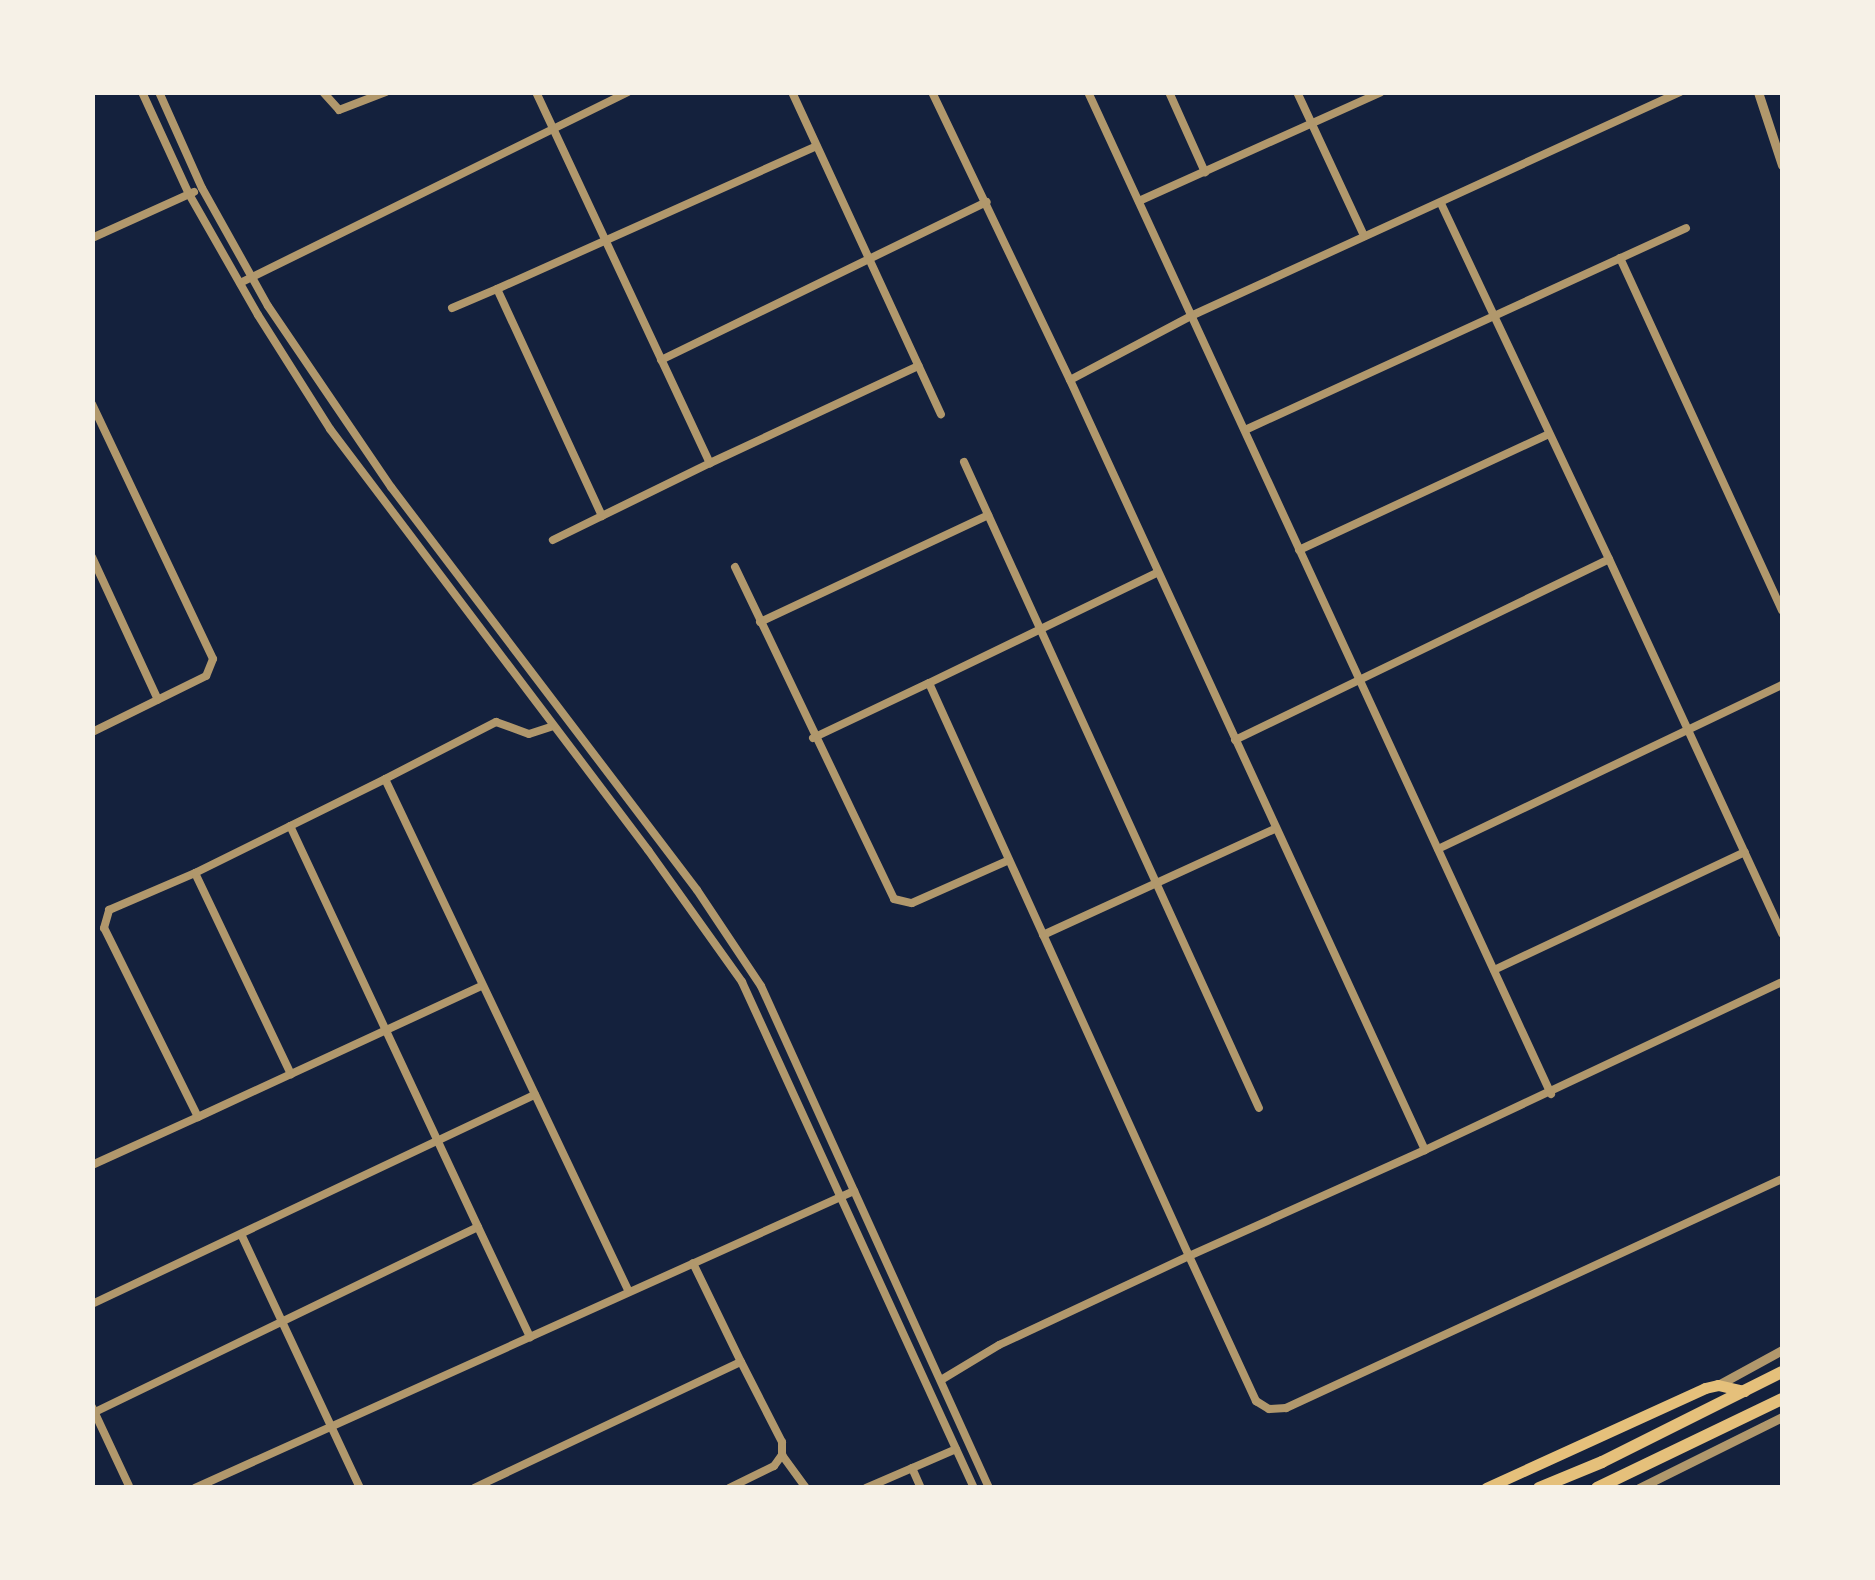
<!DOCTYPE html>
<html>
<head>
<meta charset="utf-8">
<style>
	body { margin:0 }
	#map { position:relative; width:1875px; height:1580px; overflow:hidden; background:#14213d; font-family:"Fira Sans Condensed",sans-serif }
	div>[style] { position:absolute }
	.minor>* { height:8px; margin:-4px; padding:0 4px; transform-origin:4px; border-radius:4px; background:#b1986c }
	.tertiary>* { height:9px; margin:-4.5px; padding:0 4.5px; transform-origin:4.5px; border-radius:4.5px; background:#b1986c }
	.primary>* { height:11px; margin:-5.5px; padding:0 5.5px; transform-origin:5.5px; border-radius:5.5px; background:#e5c07b }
	.trunk>* { height:12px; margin:-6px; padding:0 6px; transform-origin:6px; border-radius:6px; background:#e5c07b }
	span { translate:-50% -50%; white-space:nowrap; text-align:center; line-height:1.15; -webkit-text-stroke:10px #f6f1e7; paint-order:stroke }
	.frame { position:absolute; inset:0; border:95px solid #f6f1e7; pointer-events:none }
</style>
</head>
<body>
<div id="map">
	<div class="minor">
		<div style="left:142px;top:92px;width:112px;rotate:65.3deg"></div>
		<div style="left:189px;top:194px;width:139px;rotate:60.3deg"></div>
		<div style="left:258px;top:315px;width:135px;rotate:57.7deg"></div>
		<div style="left:330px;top:429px;width:528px;rotate:52.93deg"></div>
		<div style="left:648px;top:850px;width:162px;rotate:54.5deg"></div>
		<div style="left:742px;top:982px;width:557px;rotate:65.37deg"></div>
		<div style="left:159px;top:92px;width:105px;rotate:65.9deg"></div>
		<div style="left:202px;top:188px;width:135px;rotate:60.8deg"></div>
		<div style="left:268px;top:306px;width:219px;rotate:55.8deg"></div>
		<div style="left:391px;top:487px;width:506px;rotate:52.79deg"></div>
		<div style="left:697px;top:890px;width:115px;rotate:56.3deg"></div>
		<div style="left:761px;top:986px;width:551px;rotate:65.57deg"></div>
		<div style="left:323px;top:92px;width:24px;rotate:48deg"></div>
		<div style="left:339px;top:110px;width:50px;rotate:-21deg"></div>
		<div style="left:536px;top:92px;width:410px;rotate:64.9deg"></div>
		<div style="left:710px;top:463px;width:175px;rotate:153.9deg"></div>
		<div style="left:792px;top:92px;width:355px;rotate:65.2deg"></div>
		<div style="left:932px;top:92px;width:319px;rotate:64.4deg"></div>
		<div style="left:1070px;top:380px;width:139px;rotate:-27.9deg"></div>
		<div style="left:1193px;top:315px;width:536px;rotate:-24.6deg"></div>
		<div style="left:1088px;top:92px;width:1104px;rotate:65.2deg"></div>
		<div style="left:1169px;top:92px;width:88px;rotate:65.8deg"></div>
		<div style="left:1297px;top:92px;width:159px;rotate:65deg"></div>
		<div style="left:1139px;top:201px;width:265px;rotate:-24.2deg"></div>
		<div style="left:92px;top:238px;width:112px;rotate:-24.3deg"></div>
		<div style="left:1620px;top:258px;width:388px;rotate:65.3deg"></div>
		<div style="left:240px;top:283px;width:432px;rotate:-26.2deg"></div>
		<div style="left:452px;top:308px;width:49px;rotate:-22.9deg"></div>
		<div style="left:661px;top:360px;width:362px;rotate:-25.9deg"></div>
		<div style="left:1070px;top:380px;width:848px;rotate:65.25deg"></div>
		<div style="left:1425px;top:1150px;width:259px;rotate:155.8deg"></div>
		<div style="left:1189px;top:1256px;width:629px;rotate:-114.41deg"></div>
		<div style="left:929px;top:683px;width:253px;rotate:-25.8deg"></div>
		<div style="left:92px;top:404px;width:282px;rotate:64.6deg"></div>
		<div style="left:213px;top:659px;width:18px;rotate:112deg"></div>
		<div style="left:206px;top:676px;width:127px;rotate:153.8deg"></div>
		<div style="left:1245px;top:430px;width:485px;rotate:-24.6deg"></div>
		<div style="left:964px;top:462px;width:710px;rotate:65.46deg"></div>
		<div style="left:710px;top:463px;width:230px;rotate:-25deg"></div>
		<div style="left:602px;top:516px;width:250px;rotate:-114.8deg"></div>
		<div style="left:497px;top:289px;width:350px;rotate:-24.1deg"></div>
		<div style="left:1299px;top:550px;width:273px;rotate:-24.9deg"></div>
		<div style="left:92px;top:557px;width:157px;rotate:65.2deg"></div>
		<div style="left:1609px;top:559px;width:413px;rotate:65.2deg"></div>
		<div style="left:735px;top:567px;width:368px;rotate:64.4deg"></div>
		<div style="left:894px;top:899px;width:18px;rotate:13deg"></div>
		<div style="left:912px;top:903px;width:106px;rotate:-23.9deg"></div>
		<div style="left:760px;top:622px;width:252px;rotate:-25.1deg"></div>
		<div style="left:813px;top:738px;width:128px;rotate:-25.4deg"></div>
		<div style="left:1235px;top:740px;width:415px;rotate:-25.8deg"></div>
		<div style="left:1609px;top:559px;width:394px;rotate:-115.3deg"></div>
		<div style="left:385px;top:779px;width:125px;rotate:-27.2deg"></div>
		<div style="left:496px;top:722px;width:35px;rotate:20deg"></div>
		<div style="left:529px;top:734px;width:25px;rotate:-18deg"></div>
		<div style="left:1438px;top:849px;width:381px;rotate:-25.5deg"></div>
		<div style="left:195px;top:873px;width:223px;rotate:64.5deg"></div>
		<div style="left:1043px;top:935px;width:254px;rotate:-24.6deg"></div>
		<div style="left:1494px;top:970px;width:277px;rotate:-25.2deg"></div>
		<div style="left:198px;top:1117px;width:313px;rotate:-24.8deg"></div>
		<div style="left:1425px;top:1150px;width:395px;rotate:-25.2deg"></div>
		<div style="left:92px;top:1165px;width:116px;rotate:-24.4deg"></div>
		<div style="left:198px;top:1117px;width:211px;rotate:-116.4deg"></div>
		<div style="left:104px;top:928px;width:19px;rotate:-74deg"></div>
		<div style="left:109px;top:910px;width:94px;rotate:-23.3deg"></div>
		<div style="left:195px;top:873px;width:212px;rotate:-26.3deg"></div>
		<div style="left:385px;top:779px;width:568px;rotate:64.56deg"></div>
		<div style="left:478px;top:1227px;width:122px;rotate:64.7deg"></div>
		<div style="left:241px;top:1234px;width:280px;rotate:64.9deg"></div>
		<div style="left:92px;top:1304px;width:490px;rotate:-25.3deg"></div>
		<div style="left:941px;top:1380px;width:68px;rotate:-31.1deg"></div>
		<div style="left:999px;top:1345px;width:210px;rotate:-25.1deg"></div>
		<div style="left:1189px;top:1256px;width:160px;rotate:65.2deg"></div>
		<div style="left:1256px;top:1401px;width:15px;rotate:32deg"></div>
		<div style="left:1269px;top:1409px;width:17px;rotate:-3deg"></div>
		<div style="left:1286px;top:1408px;width:546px;rotate:-24.78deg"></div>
		<div style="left:92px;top:1407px;width:87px;rotate:64.9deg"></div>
		<div style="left:95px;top:1412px;width:425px;rotate:-25.8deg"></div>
		<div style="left:478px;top:1227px;width:443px;rotate:-115.1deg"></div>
		<div style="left:782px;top:1455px;width:41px;rotate:54deg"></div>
		<div style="left:912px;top:1468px;width:22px;rotate:66deg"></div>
		<div style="left:195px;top:1488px;width:723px;rotate:-24.26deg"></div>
		<div style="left:474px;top:1488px;width:295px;rotate:-25.3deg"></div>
		<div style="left:741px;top:1362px;width:110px;rotate:-115.9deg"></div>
		<div style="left:729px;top:1488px;width:50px;rotate:-26.1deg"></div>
		<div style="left:774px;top:1466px;width:14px;rotate:-54deg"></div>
		<div style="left:782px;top:1455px;width:13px;rotate:-90deg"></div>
		<div style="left:782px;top:1442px;width:90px;rotate:-117.1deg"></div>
		<div style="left:866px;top:1488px;width:98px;rotate:-23.4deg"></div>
	</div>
	<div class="tertiary">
		<div style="left:1758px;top:92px;width:77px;rotate:71.8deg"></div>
		<div style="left:1718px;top:1385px;width:73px;rotate:-28.7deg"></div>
		<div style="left:1639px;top:1488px;width:160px;rotate:-26.4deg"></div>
	</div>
	<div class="primary">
		<div style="left:1486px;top:1488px;width:241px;rotate:-24.5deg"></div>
		<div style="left:1705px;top:1388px;width:13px;rotate:-13deg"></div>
		<div style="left:1718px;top:1385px;width:27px;rotate:13deg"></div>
	</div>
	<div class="trunk">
		<div style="left:1539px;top:1488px;width:68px;rotate:-22.4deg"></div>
		<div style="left:1602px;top:1462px;width:201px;rotate:-26.6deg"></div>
		<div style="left:1597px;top:1488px;width:205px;rotate:-25.7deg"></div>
	</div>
	<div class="frame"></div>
</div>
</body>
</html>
